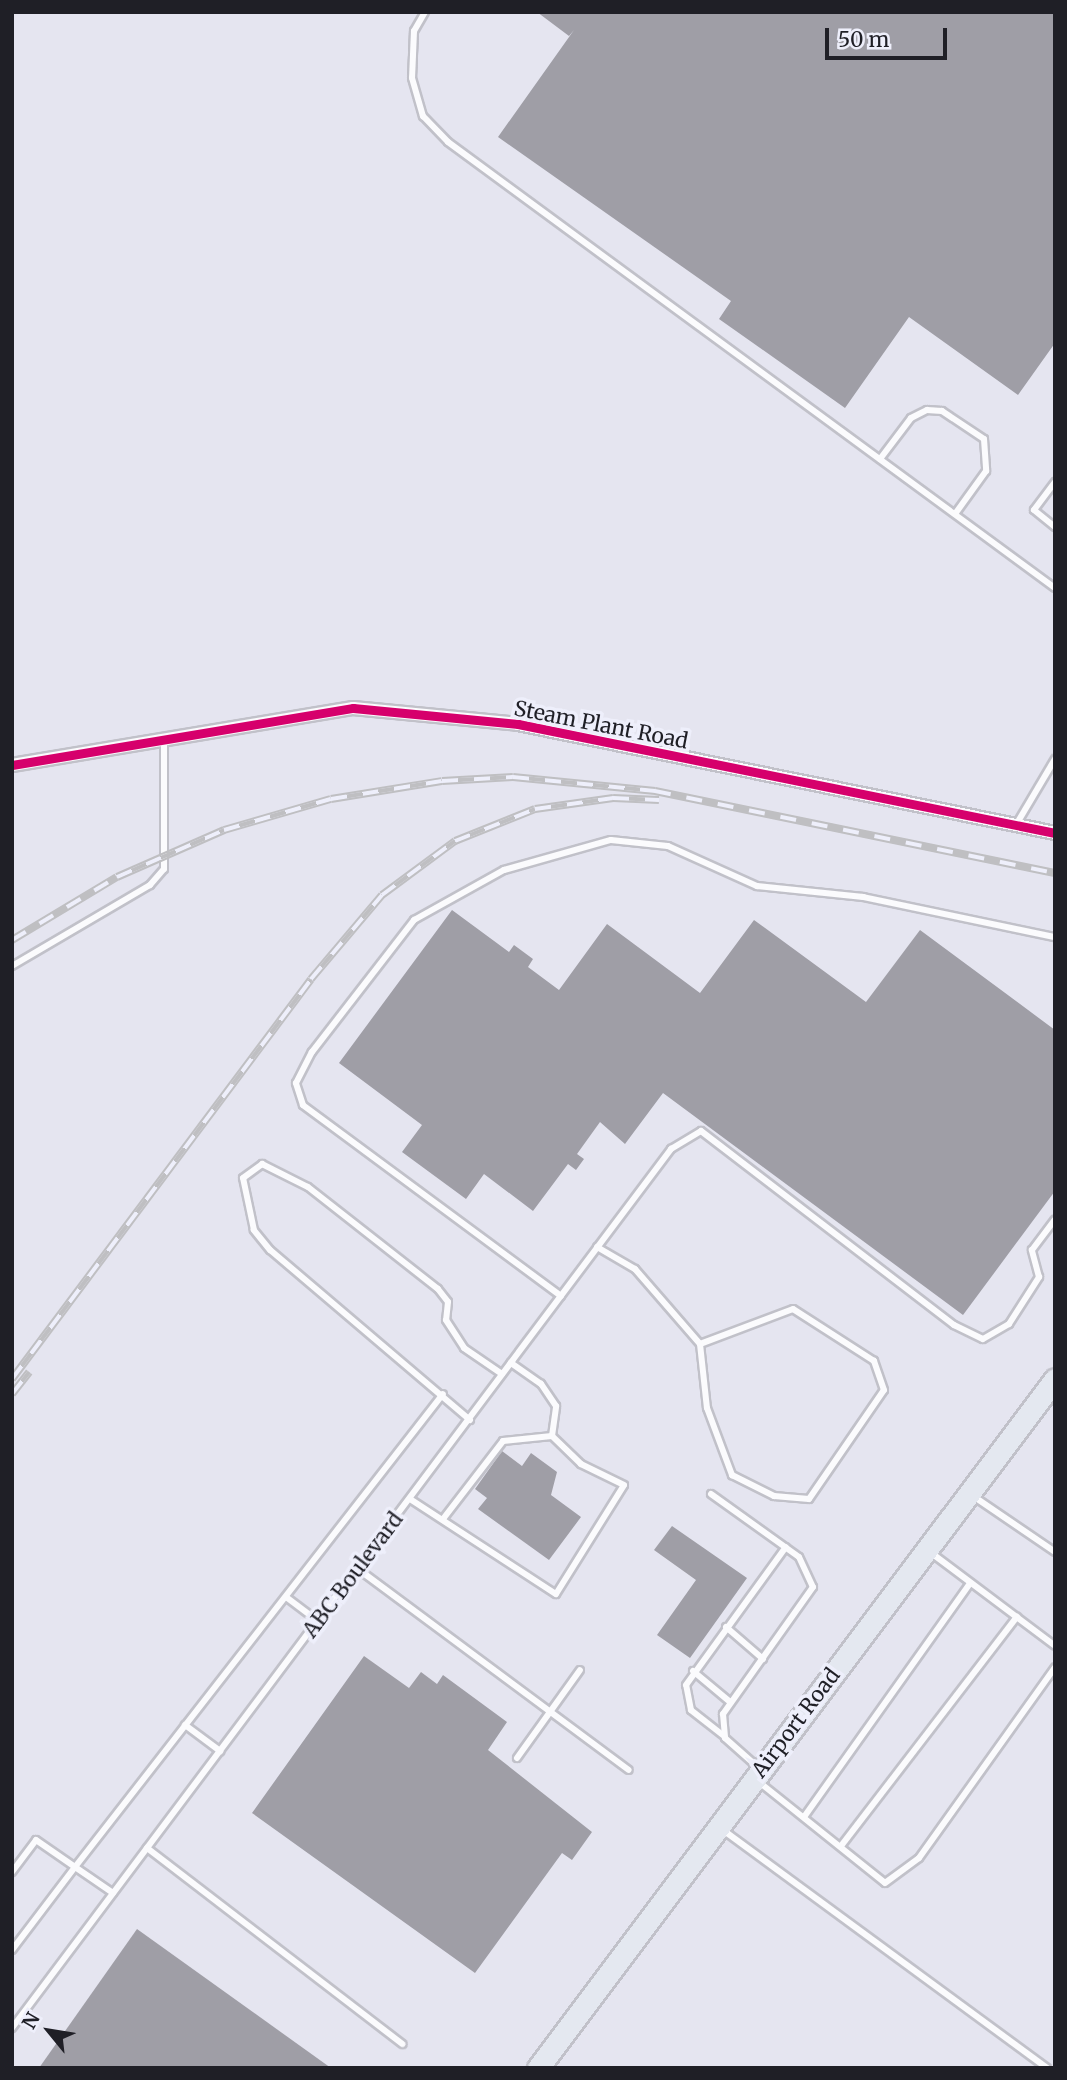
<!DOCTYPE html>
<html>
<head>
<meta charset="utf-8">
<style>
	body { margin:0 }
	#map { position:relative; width:1067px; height:2080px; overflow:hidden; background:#e5e5f0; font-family:Merriweather,serif }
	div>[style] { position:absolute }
	.building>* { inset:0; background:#9f9ea6 }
	.roads { filter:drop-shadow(2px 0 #c1c1c9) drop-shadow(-2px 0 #c1c1c9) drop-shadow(0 2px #c1c1c9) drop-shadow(0 -2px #c1c1c9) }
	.service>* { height:6px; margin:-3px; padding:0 3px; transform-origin:3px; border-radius:3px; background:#fbfbfd }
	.minor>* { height:12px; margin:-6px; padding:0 6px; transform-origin:6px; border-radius:6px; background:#fbfbfd }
	.trunk>* { height:21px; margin:-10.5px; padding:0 10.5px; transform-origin:10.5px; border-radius:10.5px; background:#e4e8f0 }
	.rail>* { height:8px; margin-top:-4px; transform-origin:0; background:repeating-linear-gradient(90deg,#eeeffb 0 16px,#bfbfc2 0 32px); box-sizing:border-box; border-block:2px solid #bfbfc2 }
	.cycleway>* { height:9px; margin:-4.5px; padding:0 4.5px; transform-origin:4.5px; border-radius:4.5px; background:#d6006c }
	span { translate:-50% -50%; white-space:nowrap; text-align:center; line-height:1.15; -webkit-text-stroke:7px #eeeffb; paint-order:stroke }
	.street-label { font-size:21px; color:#1f1f26 }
	.frame { position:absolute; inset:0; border:14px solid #1f1f26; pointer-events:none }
	.north { position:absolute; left:14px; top:1996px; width:70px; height:70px; -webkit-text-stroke:5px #eeeffb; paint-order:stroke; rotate:300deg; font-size:19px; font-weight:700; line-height:28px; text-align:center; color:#1f1f26 }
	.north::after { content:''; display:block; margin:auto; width:24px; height:32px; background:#1f1f26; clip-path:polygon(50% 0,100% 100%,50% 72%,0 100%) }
	.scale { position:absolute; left:825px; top:28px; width:122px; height:32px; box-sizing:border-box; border:4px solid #1f1f26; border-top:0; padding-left:9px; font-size:21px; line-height:24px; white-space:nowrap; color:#1f1f26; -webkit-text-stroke:5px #eeeffb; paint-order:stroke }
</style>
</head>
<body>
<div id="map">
	<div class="building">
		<div style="clip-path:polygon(537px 12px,1055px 12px,1055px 343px,1018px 395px,909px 317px,845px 408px,719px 319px,731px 301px,498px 137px,574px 30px,569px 36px)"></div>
		<div style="clip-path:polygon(452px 910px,509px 952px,514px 945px,533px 959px,528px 967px,559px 990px,607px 924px,700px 993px,754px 920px,866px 1002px,920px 930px,1055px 1030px,1055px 1191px,963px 1315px,663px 1093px,625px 1144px,600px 1122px,577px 1154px,584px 1159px,576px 1170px,568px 1164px,533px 1211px,484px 1174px,466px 1199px,402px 1152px,422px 1125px,339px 1063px)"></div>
		<div style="clip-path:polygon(502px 1451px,522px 1466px,531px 1453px,557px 1472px,551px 1495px,581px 1517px,549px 1560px,478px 1509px,487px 1498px,475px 1489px)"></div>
		<div style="clip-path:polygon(672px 1526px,747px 1578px,690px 1658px,657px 1635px,696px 1580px,654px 1550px)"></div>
		<div style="clip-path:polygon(364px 1656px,409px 1688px,421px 1672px,437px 1684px,443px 1675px,507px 1722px,488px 1750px,592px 1832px,572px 1860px,562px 1853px,475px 1973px,252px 1813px)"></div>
		<div style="clip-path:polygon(137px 1929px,331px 2068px,39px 2068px)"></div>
	</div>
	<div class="roads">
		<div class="service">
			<div style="left:425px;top:12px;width:22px;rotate:120deg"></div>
			<div style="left:414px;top:31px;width:47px;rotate:92.4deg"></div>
			<div style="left:412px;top:78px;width:40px;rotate:74deg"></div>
			<div style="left:423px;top:116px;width:36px;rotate:46deg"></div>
			<div style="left:448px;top:142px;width:753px;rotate:36.31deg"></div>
			<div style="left:880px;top:459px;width:51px;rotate:-52.9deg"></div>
			<div style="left:911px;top:418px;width:18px;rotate:-27deg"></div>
			<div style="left:927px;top:410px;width:15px;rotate:4deg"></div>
			<div style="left:942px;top:411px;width:50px;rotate:33.7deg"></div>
			<div style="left:984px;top:439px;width:32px;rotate:86deg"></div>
			<div style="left:986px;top:471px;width:53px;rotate:125.8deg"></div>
			<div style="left:1055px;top:482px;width:35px;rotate:127deg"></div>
			<div style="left:1034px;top:510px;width:27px;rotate:39deg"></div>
			<div style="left:1016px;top:825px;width:77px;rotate:-59.4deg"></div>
			<div style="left:12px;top:966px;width:160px;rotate:-30.4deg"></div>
			<div style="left:150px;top:885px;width:21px;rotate:-49deg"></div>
			<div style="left:164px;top:869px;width:131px;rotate:-90deg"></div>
			<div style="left:597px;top:1247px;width:44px;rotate:30.1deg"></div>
			<div style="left:635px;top:1269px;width:99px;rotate:49.1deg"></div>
			<div style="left:700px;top:1344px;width:64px;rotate:83.8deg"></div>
			<div style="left:707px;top:1408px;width:72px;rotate:69.5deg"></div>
			<div style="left:732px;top:1475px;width:47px;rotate:26.6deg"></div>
			<div style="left:774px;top:1496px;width:35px;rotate:5deg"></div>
			<div style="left:809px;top:1499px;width:132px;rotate:-55.5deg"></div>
			<div style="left:884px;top:1390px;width:31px;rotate:-109deg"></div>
			<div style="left:874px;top:1361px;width:96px;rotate:-147.3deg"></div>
			<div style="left:793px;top:1309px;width:99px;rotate:159.4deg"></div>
			<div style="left:561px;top:1296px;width:321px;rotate:-143.5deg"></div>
			<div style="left:303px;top:1105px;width:23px;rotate:-108deg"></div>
			<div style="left:296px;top:1083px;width:35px;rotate:-63deg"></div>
			<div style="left:312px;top:1052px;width:167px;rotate:-52.3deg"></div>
			<div style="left:414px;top:920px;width:103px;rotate:-29.1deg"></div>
			<div style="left:504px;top:870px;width:111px;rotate:-15.7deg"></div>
			<div style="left:611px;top:840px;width:57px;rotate:6deg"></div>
			<div style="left:668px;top:846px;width:98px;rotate:24.2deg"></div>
			<div style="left:757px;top:886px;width:107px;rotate:5.9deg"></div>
			<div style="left:863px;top:897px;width:196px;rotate:11.8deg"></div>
			<div style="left:470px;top:1420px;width:262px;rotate:-139.6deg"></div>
			<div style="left:270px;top:1250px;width:26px;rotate:-129deg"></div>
			<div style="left:254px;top:1230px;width:53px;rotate:-101.9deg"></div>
			<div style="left:243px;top:1178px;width:24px;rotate:-36deg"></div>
			<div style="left:262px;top:1164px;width:51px;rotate:26.6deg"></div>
			<div style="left:308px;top:1187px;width:165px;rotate:38.1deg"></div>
			<div style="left:438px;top:1289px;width:16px;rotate:52deg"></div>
			<div style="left:448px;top:1302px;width:18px;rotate:96deg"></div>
			<div style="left:446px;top:1320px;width:33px;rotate:57deg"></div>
			<div style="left:464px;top:1348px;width:46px;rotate:34.4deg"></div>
			<div style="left:711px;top:1494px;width:108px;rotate:35.6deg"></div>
			<div style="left:799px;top:1557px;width:33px;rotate:65deg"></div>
			<div style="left:813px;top:1587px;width:156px;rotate:125.3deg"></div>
			<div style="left:723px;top:1714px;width:24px;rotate:85deg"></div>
			<div style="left:725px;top:1738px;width:47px;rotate:41.5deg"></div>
			<div style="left:973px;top:1496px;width:99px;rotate:34.3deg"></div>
			<div style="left:410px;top:1499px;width:174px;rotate:33.1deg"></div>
			<div style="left:556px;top:1594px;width:128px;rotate:-58deg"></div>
			<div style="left:624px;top:1485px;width:48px;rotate:-154deg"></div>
			<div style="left:581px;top:1464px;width:40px;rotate:-136deg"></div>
			<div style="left:552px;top:1436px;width:30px;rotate:-82deg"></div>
			<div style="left:556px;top:1406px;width:27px;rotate:-124deg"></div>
			<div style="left:541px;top:1384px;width:37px;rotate:-145deg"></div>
			<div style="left:443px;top:1519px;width:98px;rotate:-52.4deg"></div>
			<div style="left:503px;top:1441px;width:49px;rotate:-5.8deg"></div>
			<div style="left:930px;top:1552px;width:156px;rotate:36.9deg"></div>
			<div style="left:358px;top:1569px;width:337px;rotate:36.6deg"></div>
			<div style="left:286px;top:1597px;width:40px;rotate:37deg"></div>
			<div style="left:726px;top:1627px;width:49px;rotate:40.9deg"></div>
			<div style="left:693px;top:1671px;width:47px;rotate:39.8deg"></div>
			<div style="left:185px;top:1725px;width:44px;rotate:36.6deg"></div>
			<div style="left:724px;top:1736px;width:42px;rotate:-141.8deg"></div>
			<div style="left:691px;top:1710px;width:25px;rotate:-101deg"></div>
			<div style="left:686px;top:1685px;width:170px;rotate:-54.1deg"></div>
			<div style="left:517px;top:1758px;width:108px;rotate:-54.4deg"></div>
			<div style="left:759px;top:1782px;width:161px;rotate:38.7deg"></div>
			<div style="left:885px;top:1883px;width:42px;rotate:-36.3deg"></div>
			<div style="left:919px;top:1858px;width:234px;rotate:-54.5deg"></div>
			<div style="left:804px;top:1817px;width:287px;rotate:-54.6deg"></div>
			<div style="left:723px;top:1830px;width:402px;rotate:36.3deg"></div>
			<div style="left:841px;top:1846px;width:289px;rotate:-52.5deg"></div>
			<div style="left:147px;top:1848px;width:322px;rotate:37.5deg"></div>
			<div style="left:12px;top:1872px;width:40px;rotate:-53deg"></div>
			<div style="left:36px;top:1840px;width:47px;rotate:34.7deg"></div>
			<div style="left:75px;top:1867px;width:104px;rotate:127.2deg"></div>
			<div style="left:113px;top:1893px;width:46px;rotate:-145.6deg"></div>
			<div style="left:75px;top:1867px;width:599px;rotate:-52.12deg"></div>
			<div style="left:12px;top:2028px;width:1099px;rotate:-53.14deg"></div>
			<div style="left:671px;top:1149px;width:35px;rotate:-31deg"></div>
			<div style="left:701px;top:1131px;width:319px;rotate:37.5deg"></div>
			<div style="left:954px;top:1325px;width:32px;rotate:26deg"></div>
			<div style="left:983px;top:1339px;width:30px;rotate:-30deg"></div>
			<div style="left:1009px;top:1324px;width:56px;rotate:-57.4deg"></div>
			<div style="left:1039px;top:1277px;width:28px;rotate:-105deg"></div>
			<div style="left:1032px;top:1250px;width:38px;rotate:-53deg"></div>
		</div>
		<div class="minor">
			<div style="left:12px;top:765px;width:346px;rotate:-9.5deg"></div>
			<div style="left:353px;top:708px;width:166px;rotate:5.5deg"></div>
			<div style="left:518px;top:724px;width:548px;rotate:11.47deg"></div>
		</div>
		<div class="trunk">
			<div style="left:538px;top:2068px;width:861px;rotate:-53.12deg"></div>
		</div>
	</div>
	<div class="rail">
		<div style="left:12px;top:940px;width:122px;rotate:-31deg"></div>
		<div style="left:117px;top:877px;width:117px;rotate:-23.7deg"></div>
		<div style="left:224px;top:830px;width:111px;rotate:-16.2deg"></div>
		<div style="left:331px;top:799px;width:112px;rotate:-9.2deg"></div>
		<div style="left:442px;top:781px;width:71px;rotate:-3.2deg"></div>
		<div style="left:513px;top:777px;width:143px;rotate:5.6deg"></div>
		<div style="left:655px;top:791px;width:408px;rotate:11.6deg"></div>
		<div style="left:12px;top:1379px;width:499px;rotate:-53.2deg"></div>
		<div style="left:311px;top:979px;width:110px;rotate:-49.8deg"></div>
		<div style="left:382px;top:895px;width:91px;rotate:-36.5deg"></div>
		<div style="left:455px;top:841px;width:86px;rotate:-21.8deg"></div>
		<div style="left:535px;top:809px;width:79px;rotate:-8deg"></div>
		<div style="left:613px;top:798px;width:46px;rotate:2.5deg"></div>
		<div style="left:12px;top:1394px;width:28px;rotate:-52deg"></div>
	</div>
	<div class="cycleway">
		<div style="left:12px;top:765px;width:346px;rotate:-9.5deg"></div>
		<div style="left:353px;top:708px;width:166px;rotate:5.5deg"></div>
		<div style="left:518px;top:724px;width:548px;rotate:11.47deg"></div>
	</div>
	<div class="street-label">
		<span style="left:601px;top:725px;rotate:11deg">Steam Plant Road</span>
		<span style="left:353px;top:1575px;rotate:-53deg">ABC Boulevard</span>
		<span style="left:796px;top:1723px;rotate:-53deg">Airport Road</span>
	</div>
	<div class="frame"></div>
	<div class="north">N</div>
	<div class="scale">50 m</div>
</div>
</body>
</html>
